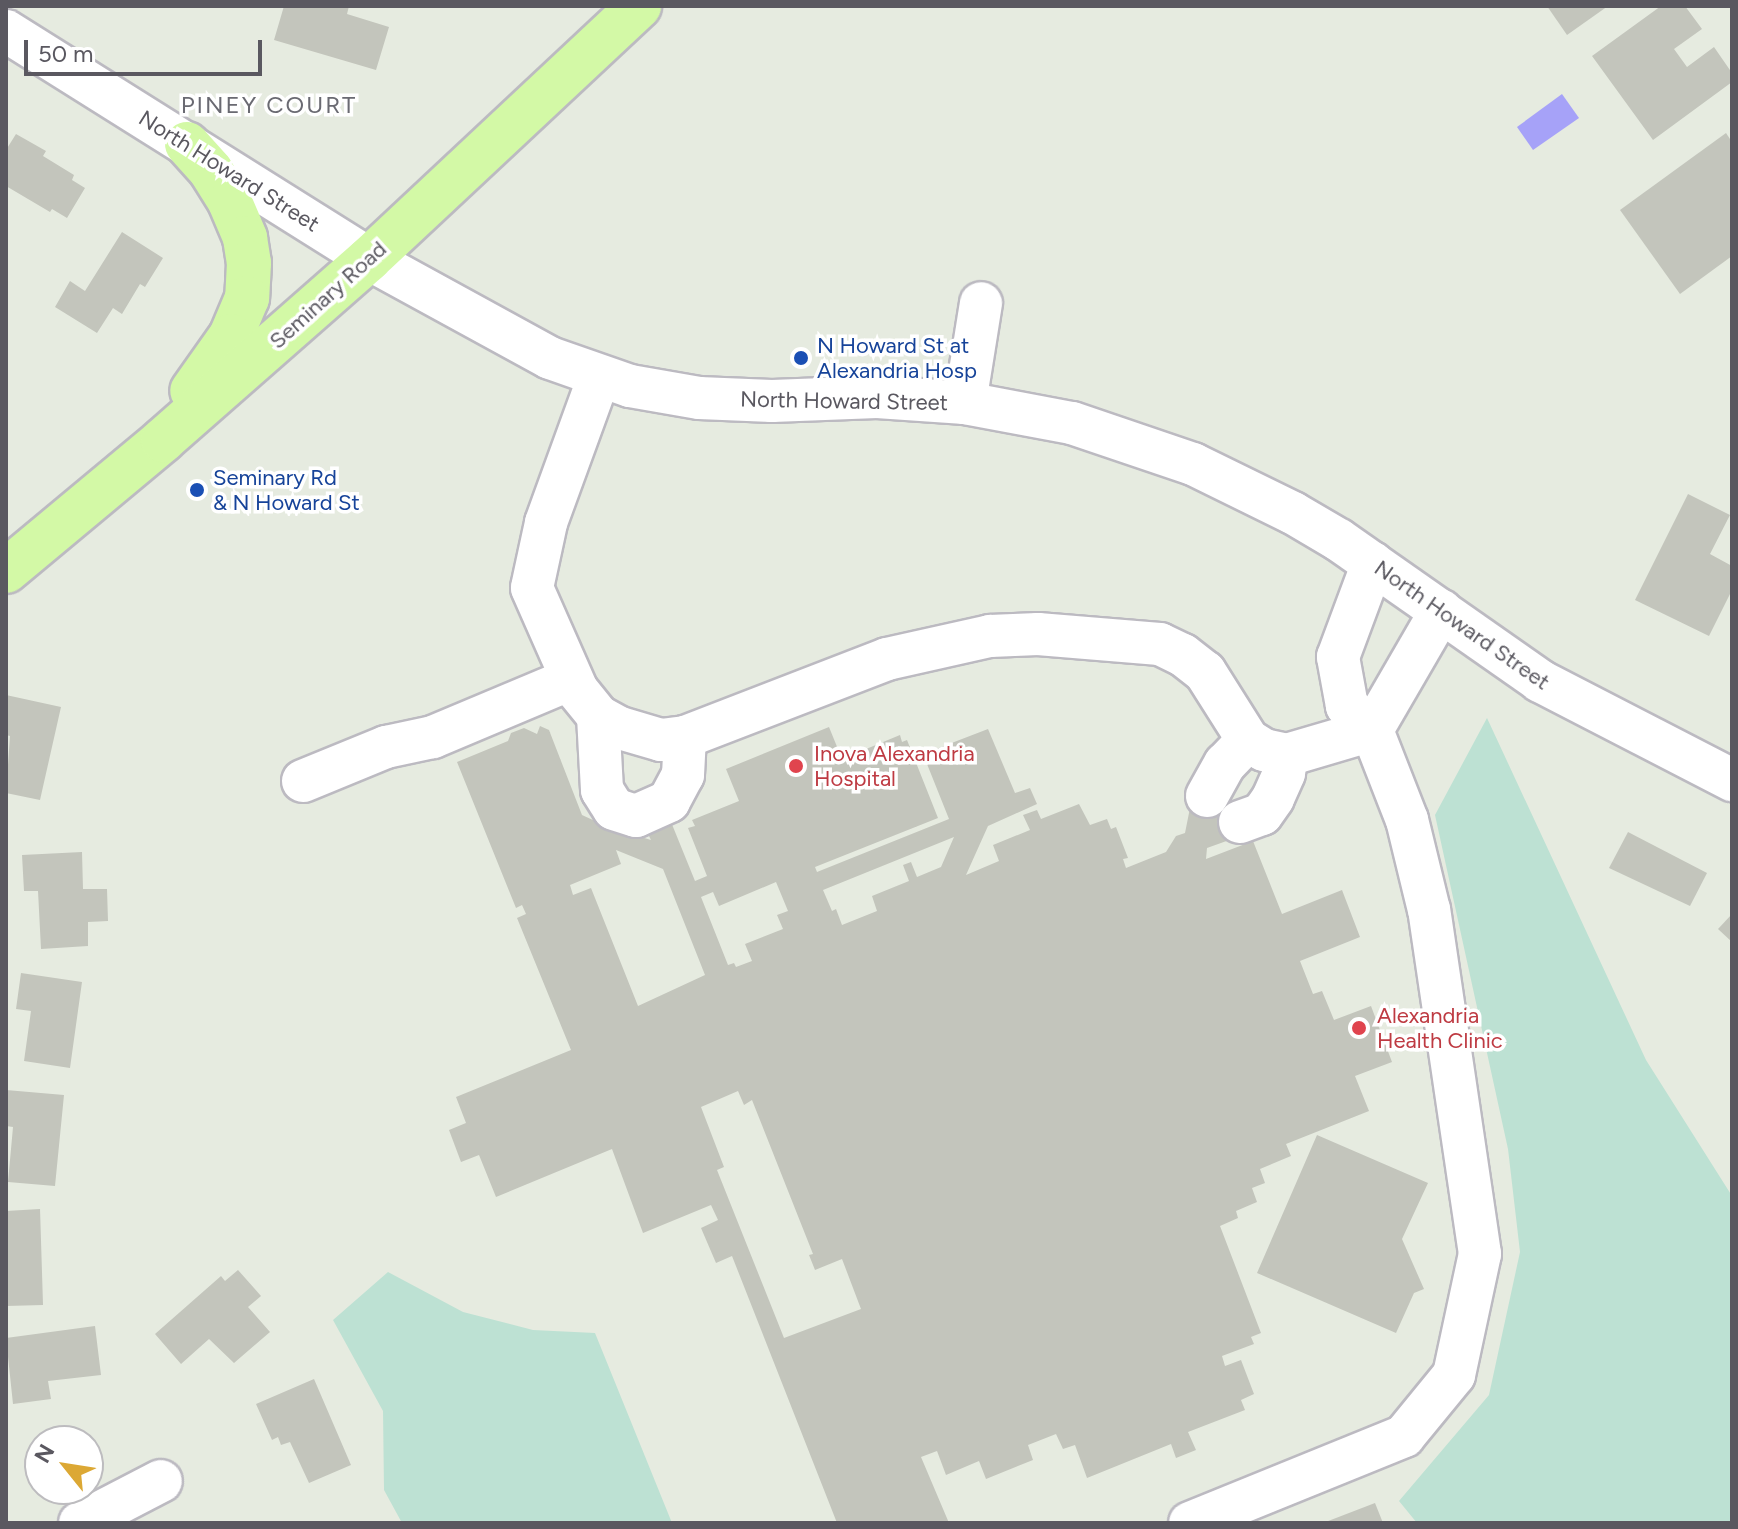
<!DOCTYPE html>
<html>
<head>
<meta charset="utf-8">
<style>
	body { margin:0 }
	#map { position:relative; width:1738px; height:1529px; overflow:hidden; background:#e6ebe0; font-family:Figtree,sans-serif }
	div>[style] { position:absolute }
	.green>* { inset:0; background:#bde1d3 }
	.water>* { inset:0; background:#a6a2f8 }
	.building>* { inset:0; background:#c3c5bc }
	.roads { filter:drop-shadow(2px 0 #bcbac1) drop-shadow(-2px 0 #bcbac1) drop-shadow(0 2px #bcbac1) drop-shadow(0 -2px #bcbac1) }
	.minor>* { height:42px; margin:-21px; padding:0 21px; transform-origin:21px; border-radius:21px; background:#fff }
	.major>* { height:44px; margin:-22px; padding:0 22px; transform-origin:22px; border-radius:22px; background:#d3f9a6 }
	.dots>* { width:22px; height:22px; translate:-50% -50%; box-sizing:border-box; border:4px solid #fff; border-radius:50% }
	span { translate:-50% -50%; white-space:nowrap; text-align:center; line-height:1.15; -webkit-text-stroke:7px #fff; paint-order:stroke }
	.street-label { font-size:22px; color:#5a5860 }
	.transit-label { font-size:22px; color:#164399 }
	.left { translate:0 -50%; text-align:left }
	.health-label { font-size:22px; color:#be3a42 }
	.neighbourhood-label { font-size:24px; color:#6a6a72; letter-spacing:2px }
	.frame { position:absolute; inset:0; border:8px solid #5a5860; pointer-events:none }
	.north { position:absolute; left:24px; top:1425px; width:80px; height:80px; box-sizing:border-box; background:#fff; border:2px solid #bdbcbf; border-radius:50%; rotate:300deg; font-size:22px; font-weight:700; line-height:32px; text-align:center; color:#5a5860 }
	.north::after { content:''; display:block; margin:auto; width:28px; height:36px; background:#dca834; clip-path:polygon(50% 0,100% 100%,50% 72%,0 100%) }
	.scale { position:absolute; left:24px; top:40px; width:238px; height:36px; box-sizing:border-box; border:4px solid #5a5860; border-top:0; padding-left:10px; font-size:24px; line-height:28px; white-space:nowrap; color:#5a5860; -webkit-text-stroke:6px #fff; paint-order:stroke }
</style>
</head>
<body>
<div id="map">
	<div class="green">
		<div style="clip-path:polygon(1487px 718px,1646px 1060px,1732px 1196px,1732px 1523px,1417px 1523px,1399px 1501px,1489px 1395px,1520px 1252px,1508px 1149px,1435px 815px)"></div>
		<div style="clip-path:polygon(388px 1272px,463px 1312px,533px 1330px,595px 1333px,672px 1523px,402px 1523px,384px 1490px,383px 1411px,333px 1320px)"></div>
	</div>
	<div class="water">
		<div style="clip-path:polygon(1562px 94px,1579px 118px,1533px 150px,1517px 127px)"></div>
	</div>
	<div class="building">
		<div style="clip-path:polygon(284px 6px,349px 6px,347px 14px,389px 27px,376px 70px,274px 40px)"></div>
		<div style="clip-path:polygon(1547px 6px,1608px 6px,1567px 35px)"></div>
		<div style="clip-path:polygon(1661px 6px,1685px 6px,1702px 29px,1674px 49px,1687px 67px,1714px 47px,1732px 73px,1732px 82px,1653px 140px,1592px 56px)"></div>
		<div style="clip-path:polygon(1726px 133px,1732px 142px,1732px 256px,1680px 294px,1620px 210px)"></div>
		<div style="clip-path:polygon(16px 134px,46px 151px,43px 156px,74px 175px,72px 180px,85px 188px,67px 218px,52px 209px,50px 212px,6px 186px,6px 150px)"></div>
		<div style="clip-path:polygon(122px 232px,163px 258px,145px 287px,140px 284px,122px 314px,113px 308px,97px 333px,55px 307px,70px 281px,85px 291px)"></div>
		<div style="clip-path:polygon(1688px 494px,1730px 515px,1710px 554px,1732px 566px,1732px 590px,1709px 636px,1635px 600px)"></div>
		<div style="clip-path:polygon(6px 695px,61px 707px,40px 800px,6px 793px,10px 736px,6px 735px)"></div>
		<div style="clip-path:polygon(evenodd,540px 726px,549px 730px,582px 815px,608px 827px,651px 840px,628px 794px,661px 780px,669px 817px,695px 881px,707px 876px,688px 828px,695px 826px,692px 820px,739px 801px,726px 769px,829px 727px,842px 759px,900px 735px,902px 742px,907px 740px,938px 818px,815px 867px,817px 872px,949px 819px,923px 754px,988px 729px,1015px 793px,1030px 788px,1037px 804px,988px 826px,966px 875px,999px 861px,993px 845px,1030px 830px,1023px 815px,1037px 810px,1041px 819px,1079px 804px,1090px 825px,1107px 819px,1111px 829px,1116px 827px,1128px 858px,1123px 859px,1126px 868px,1166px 852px,1176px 836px,1185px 833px,1193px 793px,1228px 801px,1246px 834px,1207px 848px,1206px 859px,1253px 841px,1282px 914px,1342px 890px,1360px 937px,1300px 961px,1313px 994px,1322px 991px,1334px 1020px,1371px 1006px,1392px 1062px,1355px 1076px,1369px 1111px,1286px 1144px,1291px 1156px,1260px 1169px,1265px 1183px,1252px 1188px,1257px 1202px,1236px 1211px,1238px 1218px,1220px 1226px,1261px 1333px,1251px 1337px,1254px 1344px,1222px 1356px,1225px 1366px,1241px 1360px,1254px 1394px,1241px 1400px,1245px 1410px,1188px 1432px,1196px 1450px,1176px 1458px,1171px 1444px,1087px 1478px,1075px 1445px,1063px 1449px,1056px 1434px,1028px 1445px,1033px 1460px,986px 1479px,979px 1461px,946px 1475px,937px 1451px,921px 1457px,949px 1523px,837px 1523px,732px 1256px,716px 1263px,701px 1228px,718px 1220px,711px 1205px,643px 1233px,612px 1149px,496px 1197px,479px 1155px,461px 1162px,449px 1130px,466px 1123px,456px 1097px,571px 1050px,517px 918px,526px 914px,522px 905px,516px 908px,457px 762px,508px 741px,511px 733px,524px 728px,537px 734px,540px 726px,954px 837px,941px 867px,917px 877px,911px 862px,903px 865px,909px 881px,872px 896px,877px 911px,842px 925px,836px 909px,832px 911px,823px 890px,954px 837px,540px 726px,616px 850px,663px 869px,705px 975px,638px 1006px,591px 888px,573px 895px,570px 885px,621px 864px,616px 850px,540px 726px,776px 882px,788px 911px,777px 915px,783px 929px,745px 944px,752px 961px,736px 967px,734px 963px,728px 965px,701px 897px,713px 892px,719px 906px,776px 882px,540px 726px,738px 1091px,744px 1105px,752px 1100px,813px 1254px,809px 1255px,815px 1270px,842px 1259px,861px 1309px,784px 1338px,717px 1170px,724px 1167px,701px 1107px,738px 1091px)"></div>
		<div style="clip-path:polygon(1628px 832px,1707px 873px,1690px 906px,1609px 868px)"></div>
		<div style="clip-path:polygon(82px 852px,83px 889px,107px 889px,108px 921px,88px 922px,88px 946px,41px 949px,38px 891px,24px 891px,22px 855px)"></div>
		<div style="clip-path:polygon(1732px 914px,1732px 942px,1718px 929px)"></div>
		<div style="clip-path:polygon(21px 973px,82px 982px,70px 1068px,24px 1061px,31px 1011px,16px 1009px)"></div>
		<div style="clip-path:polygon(6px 1090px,64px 1095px,55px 1186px,8px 1182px,13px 1127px,6px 1126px)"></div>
		<div style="clip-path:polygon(1317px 1135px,1428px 1183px,1402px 1239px,1424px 1289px,1414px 1293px,1396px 1333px,1257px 1273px)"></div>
		<div style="clip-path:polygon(40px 1209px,43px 1305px,6px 1306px,6px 1211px)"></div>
		<div style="clip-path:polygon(238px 1270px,261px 1296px,248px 1307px,270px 1332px,234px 1363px,209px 1339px,181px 1364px,155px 1334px,221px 1276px,225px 1281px)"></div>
		<div style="clip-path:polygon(95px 1326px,101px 1375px,48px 1381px,51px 1399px,13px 1404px,6px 1338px)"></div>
		<div style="clip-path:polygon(314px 1379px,351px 1465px,309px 1483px,290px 1442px,281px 1445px,278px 1437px,272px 1440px,256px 1404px)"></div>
		<div style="clip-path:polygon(1375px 1503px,1383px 1523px,1323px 1523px)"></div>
	</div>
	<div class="roads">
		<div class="minor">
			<div style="left:6px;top:31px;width:429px;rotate:32.1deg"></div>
			<div style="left:369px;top:259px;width:206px;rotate:28.7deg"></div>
			<div style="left:550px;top:358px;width:85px;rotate:19.3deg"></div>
			<div style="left:630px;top:386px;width:70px;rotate:9.9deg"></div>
			<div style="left:699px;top:398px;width:73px;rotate:2.4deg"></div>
			<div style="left:772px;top:401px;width:105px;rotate:-2.2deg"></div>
			<div style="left:877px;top:397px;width:88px;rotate:3.9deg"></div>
			<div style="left:965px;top:403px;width:109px;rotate:10.6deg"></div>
			<div style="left:1072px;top:423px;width:128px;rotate:18.7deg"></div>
			<div style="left:1193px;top:464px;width:111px;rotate:26.1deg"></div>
			<div style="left:1293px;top:513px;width:53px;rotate:30.4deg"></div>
			<div style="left:1339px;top:540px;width:246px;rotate:35deg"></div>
			<div style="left:1540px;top:681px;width:216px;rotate:27.3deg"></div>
			<div style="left:599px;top:377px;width:155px;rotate:110deg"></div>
			<div style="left:546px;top:523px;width:66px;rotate:102.2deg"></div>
			<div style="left:532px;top:588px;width:111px;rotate:66.2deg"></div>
			<div style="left:577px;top:690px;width:33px;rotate:51deg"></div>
			<div style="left:598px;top:716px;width:25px;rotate:29deg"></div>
			<div style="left:620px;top:728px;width:43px;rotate:16.3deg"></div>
			<div style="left:661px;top:740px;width:24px;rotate:-7deg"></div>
			<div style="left:685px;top:737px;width:217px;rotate:-21.1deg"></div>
			<div style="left:887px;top:659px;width:106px;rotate:-12.6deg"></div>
			<div style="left:990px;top:636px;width:48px;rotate:-2.4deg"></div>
			<div style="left:1038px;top:634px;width:122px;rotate:4.7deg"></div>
			<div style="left:1160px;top:644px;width:25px;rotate:26deg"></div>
			<div style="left:1183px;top:655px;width:28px;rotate:38deg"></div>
			<div style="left:1205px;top:672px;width:80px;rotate:57.7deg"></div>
			<div style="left:1248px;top:740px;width:19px;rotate:32deg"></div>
			<div style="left:1264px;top:750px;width:24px;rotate:12deg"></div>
			<div style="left:1287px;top:755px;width:89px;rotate:-16.4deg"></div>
			<div style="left:965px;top:403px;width:101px;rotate:-80.9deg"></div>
			<div style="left:598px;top:716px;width:74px;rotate:86.9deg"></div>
			<div style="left:602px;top:790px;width:22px;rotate:58deg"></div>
			<div style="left:614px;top:809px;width:23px;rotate:18deg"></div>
			<div style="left:636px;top:816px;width:36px;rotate:-24deg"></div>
			<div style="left:669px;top:801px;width:30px;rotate:-62deg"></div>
			<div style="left:683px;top:775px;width:38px;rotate:-87deg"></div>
			<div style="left:1372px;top:730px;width:138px;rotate:-59.9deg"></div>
			<div style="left:303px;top:781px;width:90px;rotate:-22.3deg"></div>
			<div style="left:386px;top:747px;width:48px;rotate:-12deg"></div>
			<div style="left:433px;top:737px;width:150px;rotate:-22.8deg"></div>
			<div style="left:1207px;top:796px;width:37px;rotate:-61deg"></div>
			<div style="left:1225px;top:764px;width:33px;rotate:-46deg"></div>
			<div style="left:1240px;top:822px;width:23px;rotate:-20deg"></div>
			<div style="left:1262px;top:814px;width:19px;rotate:-55deg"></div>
			<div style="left:1273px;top:798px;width:27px;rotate:-66deg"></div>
			<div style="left:1284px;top:773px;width:18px;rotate:-81deg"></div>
			<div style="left:80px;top:1523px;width:91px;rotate:-27.4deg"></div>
			<div style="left:1190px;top:1523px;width:231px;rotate:-22.1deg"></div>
			<div style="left:1404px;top:1436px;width:79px;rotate:-50.7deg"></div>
			<div style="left:1454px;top:1375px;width:124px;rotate:-77.9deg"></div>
			<div style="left:1480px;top:1254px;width:348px;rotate:-98.4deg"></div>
			<div style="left:1429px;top:910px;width:93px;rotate:-103.7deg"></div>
			<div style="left:1407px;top:820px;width:97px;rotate:-111.3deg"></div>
			<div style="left:1372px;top:730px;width:35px;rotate:-136deg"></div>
			<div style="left:1347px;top:706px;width:50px;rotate:-100.4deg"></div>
			<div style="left:1338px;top:657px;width:100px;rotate:-69.6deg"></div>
		</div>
		<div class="major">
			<div style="left:187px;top:144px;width:36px;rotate:48deg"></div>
			<div style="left:211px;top:171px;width:36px;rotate:58deg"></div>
			<div style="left:230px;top:202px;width:39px;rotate:67deg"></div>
			<div style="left:245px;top:238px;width:25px;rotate:81deg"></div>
			<div style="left:249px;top:263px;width:35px;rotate:93deg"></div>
			<div style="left:247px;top:298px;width:41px;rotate:112.8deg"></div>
			<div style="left:231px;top:336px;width:67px;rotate:125.3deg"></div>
			<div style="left:6px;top:571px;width:204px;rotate:-39.8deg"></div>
			<div style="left:163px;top:440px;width:274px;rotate:-41.3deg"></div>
			<div style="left:369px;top:259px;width:370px;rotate:-43.1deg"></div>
		</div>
	</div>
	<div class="dots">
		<div style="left:801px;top:358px;background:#1a4fb4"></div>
		<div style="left:197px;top:490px;background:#1a4fb4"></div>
		<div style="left:796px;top:766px;background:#e0444e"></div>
		<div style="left:1359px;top:1028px;background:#e0444e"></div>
	</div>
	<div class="street-label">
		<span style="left:229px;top:171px;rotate:32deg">North Howard Street</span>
		<span style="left:328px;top:295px;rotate:-42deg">Seminary Road</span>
		<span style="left:844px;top:401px;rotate:1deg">North Howard Street</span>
		<span style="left:1462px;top:625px;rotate:35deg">North Howard Street</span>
	</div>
	<div class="transit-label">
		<span class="left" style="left:817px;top:358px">N Howard St at<br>Alexandria Hosp</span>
		<span class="left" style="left:213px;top:490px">Seminary Rd<br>&amp; N Howard St</span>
	</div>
	<div class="health-label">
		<span class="left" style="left:814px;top:766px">Inova Alexandria<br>Hospital</span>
		<span class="left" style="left:1377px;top:1028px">Alexandria<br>Health Clinic</span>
	</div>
	<div class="neighbourhood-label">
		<span style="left:269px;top:105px">PINEY COURT</span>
	</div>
	<div class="frame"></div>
	<div class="north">N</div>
	<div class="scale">50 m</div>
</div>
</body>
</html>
